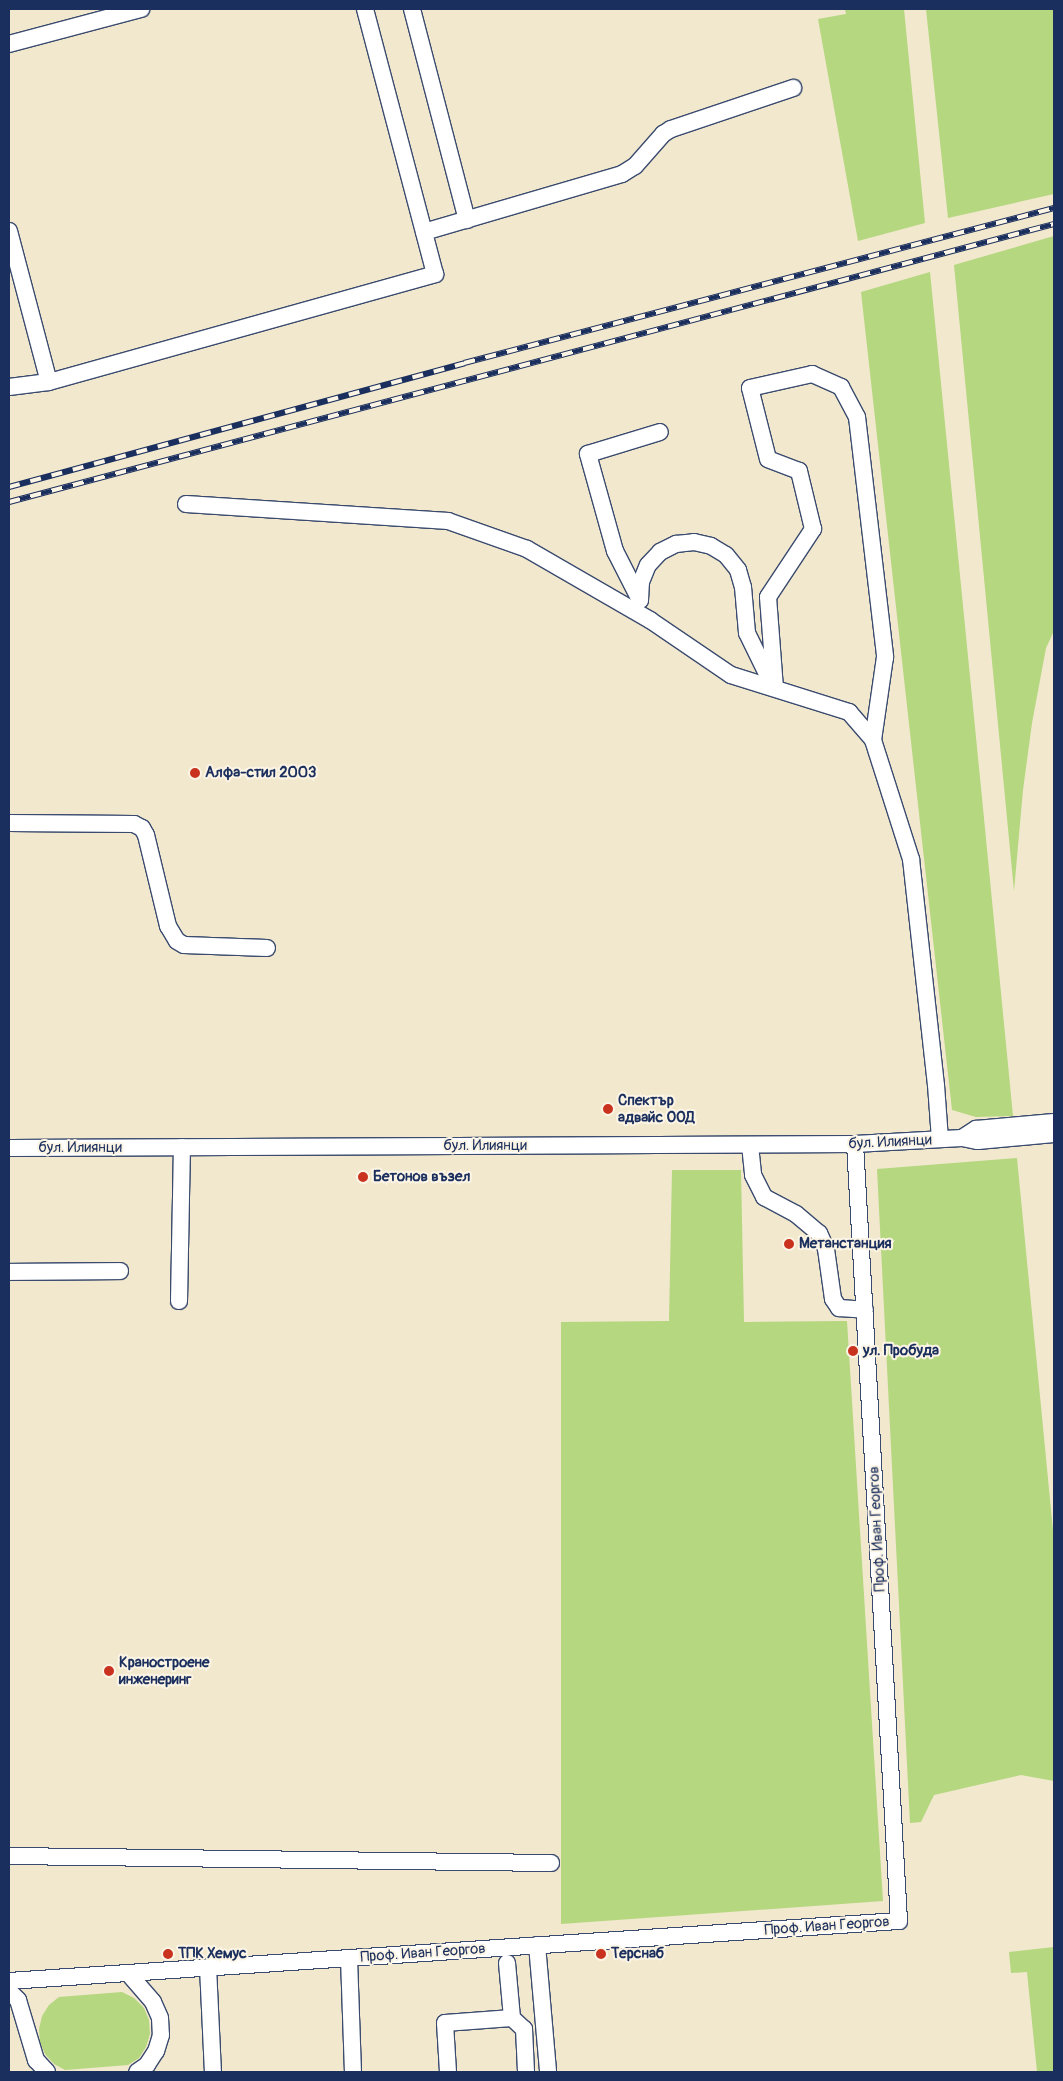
<!DOCTYPE html>
<html>
<head>
<meta charset="utf-8">
<style>
	body { margin:0 }
	#map { position:relative; width:1063px; height:2081px; overflow:hidden; background:#f1e8cd; font-family:Pangolin,sans-serif }
	div>[style] { position:absolute }
	.green>* { inset:0; background:#b4d77f }
	.roads { filter:drop-shadow(1px 0 #3b4b6f) drop-shadow(-1px 0 #3b4b6f) drop-shadow(0 1px #3b4b6f) drop-shadow(0 -1px #3b4b6f) }
	.minor>* { height:16px; margin:-8px; padding:0 8px; transform-origin:8px; border-radius:8px; background:#fff }
	.rail>* { height:5.5px; margin-top:-2.75px; transform-origin:0; background:repeating-linear-gradient(90deg,#fcf5e5 0 11px,#1b2f5e 0 22px); box-sizing:border-box; border-block:1px solid #1b2f5e }
	.dots>* { width:14px; height:14px; translate:-50% -50%; box-sizing:border-box; border:2px solid #fcf5e5; border-radius:50% }
	span { translate:-50% -50%; white-space:nowrap; text-align:center; line-height:1.15; -webkit-text-stroke:4px #fcf5e5; paint-order:stroke }
	.poi-label { font-size:15px; color:#1b2f5e; font-weight:700 }
	.left { translate:0 -50%; text-align:left }
	.street-label { font-size:15px; color:#1b2f5e }
	.frame { position:absolute; inset:0; border:10px solid #1b2f5e; pointer-events:none }
</style>
</head>
<body>
<div id="map">
	<div class="green">
		<div style="clip-path:polygon(845px 9px,904px 9px,925px 223px,858px 241px,818px 19px,846px 14px)"></div>
		<div style="clip-path:polygon(926px 9px,1054px 9px,1054px 194px,948px 218px)"></div>
		<div style="clip-path:polygon(1054px 236px,1054px 631px,1046px 648px,1032px 723px,1023px 790px,1014px 891px,954px 265px)"></div>
		<div style="clip-path:polygon(930px 272px,982px 798px,1013px 1116px,976px 1117px,952px 1110px,861px 292px)"></div>
		<div style="clip-path:polygon(1017px 1158px,1054px 1541px,1054px 1781px,1021px 1775px,934px 1795px,921px 1822px,910px 1823px,877px 1169px)"></div>
		<div style="clip-path:polygon(672px 1170px,741px 1170px,744px 1322px,847px 1321px,883px 1901px,561px 1924px,561px 1322px,669px 1321px)"></div>
		<div style="clip-path:polygon(1054px 1947px,1054px 2072px,1037px 2072px,1027px 1972px,1011px 1973px,1009px 1952px)"></div>
		<div style="clip-path:polygon(122px 1992px,134px 1998px,144px 2008px,149px 2020px,150px 2034px,146px 2047px,139px 2058px,128px 2065px,65px 2070px,54px 2064px,45px 2054px,40px 2042px,39px 2029px,42px 2016px,49px 2005px,59px 1997px)"></div>
	</div>
	<div class="roads">
		<div class="minor">
			<div style="left:412px;top:9px;width:218px;rotate:75.4deg"></div>
			<div style="left:9px;top:44px;width:137px;rotate:-14.9deg"></div>
			<div style="left:9px;top:231px;width:156px;rotate:75.2deg"></div>
			<div style="left:424px;top:232px;width:206px;rotate:-16.3deg"></div>
			<div style="left:622px;top:174px;width:15px;rotate:-32deg"></div>
			<div style="left:635px;top:166px;width:43px;rotate:-48.8deg"></div>
			<div style="left:663px;top:134px;width:9px;rotate:-32deg"></div>
			<div style="left:671px;top:129px;width:129px;rotate:-18.6deg"></div>
			<div style="left:9px;top:387px;width:40px;rotate:-7.1deg"></div>
			<div style="left:49px;top:382px;width:401px;rotate:-15.6deg"></div>
			<div style="left:435px;top:274px;width:274px;rotate:-104.8deg"></div>
			<div style="left:186px;top:504px;width:263px;rotate:3.7deg"></div>
			<div style="left:448px;top:521px;width:84px;rotate:19.5deg"></div>
			<div style="left:527px;top:549px;width:142px;rotate:30deg"></div>
			<div style="left:650px;top:620px;width:98px;rotate:34.2deg"></div>
			<div style="left:731px;top:675px;width:124px;rotate:17.4deg"></div>
			<div style="left:849px;top:712px;width:37px;rotate:49deg"></div>
			<div style="left:873px;top:740px;width:125px;rotate:72.3deg"></div>
			<div style="left:911px;top:859px;width:227px;rotate:83.7deg"></div>
			<div style="left:936px;top:1085px;width:54px;rotate:85.8deg"></div>
			<div style="left:640px;top:600px;width:18px;rotate:-87deg"></div>
			<div style="left:641px;top:582px;width:18px;rotate:-68deg"></div>
			<div style="left:648px;top:565px;width:18px;rotate:-47deg"></div>
			<div style="left:660px;top:552px;width:18px;rotate:-27deg"></div>
			<div style="left:676px;top:544px;width:18px;rotate:-6deg"></div>
			<div style="left:694px;top:542px;width:17px;rotate:13deg"></div>
			<div style="left:711px;top:546px;width:17px;rotate:31deg"></div>
			<div style="left:726px;top:555px;width:19px;rotate:51deg"></div>
			<div style="left:738px;top:570px;width:18px;rotate:74deg"></div>
			<div style="left:743px;top:587px;width:46px;rotate:85deg"></div>
			<div style="left:747px;top:633px;width:55px;rotate:63.9deg"></div>
			<div style="left:640px;top:600px;width:55px;rotate:-117deg"></div>
			<div style="left:615px;top:551px;width:101px;rotate:-105.6deg"></div>
			<div style="left:588px;top:454px;width:75px;rotate:-17deg"></div>
			<div style="left:775px;top:688px;width:91px;rotate:-94.4deg"></div>
			<div style="left:768px;top:597px;width:82px;rotate:-56.5deg"></div>
			<div style="left:813px;top:529px;width:60px;rotate:-103.6deg"></div>
			<div style="left:799px;top:471px;width:33px;rotate:-159deg"></div>
			<div style="left:768px;top:459px;width:73px;rotate:-104.2deg"></div>
			<div style="left:750px;top:388px;width:64px;rotate:-12.7deg"></div>
			<div style="left:812px;top:374px;width:32px;rotate:24deg"></div>
			<div style="left:841px;top:387px;width:34px;rotate:62deg"></div>
			<div style="left:857px;top:417px;width:242px;rotate:83.3deg"></div>
			<div style="left:885px;top:657px;width:84px;rotate:98.2deg"></div>
			<div style="left:9px;top:823px;width:125px;rotate:0.5deg"></div>
			<div style="left:134px;top:824px;width:9px;rotate:27deg"></div>
			<div style="left:142px;top:828px;width:8px;rotate:60deg"></div>
			<div style="left:146px;top:835px;width:94px;rotate:76.4deg"></div>
			<div style="left:168px;top:926px;width:17px;rotate:59deg"></div>
			<div style="left:177px;top:941px;width:8px;rotate:30deg"></div>
			<div style="left:184px;top:945px;width:83px;rotate:2.1deg"></div>
			<div style="left:962px;top:1138px;width:17px;rotate:-33deg"></div>
			<div style="left:976px;top:1129px;width:78px;rotate:-5.1deg"></div>
			<div style="left:750px;top:1145px;width:30px;rotate:84deg"></div>
			<div style="left:753px;top:1175px;width:25px;rotate:63deg"></div>
			<div style="left:764px;top:1197px;width:36px;rotate:28deg"></div>
			<div style="left:796px;top:1214px;width:30px;rotate:40deg"></div>
			<div style="left:819px;top:1233px;width:17px;rotate:66deg"></div>
			<div style="left:826px;top:1249px;width:50px;rotate:82deg"></div>
			<div style="left:833px;top:1299px;width:11px;rotate:56deg"></div>
			<div style="left:839px;top:1308px;width:26px;rotate:4deg"></div>
			<div style="left:9px;top:1148px;width:846px;rotate:-0.27deg"></div>
			<div style="left:855px;top:1144px;width:107px;rotate:-3.2deg"></div>
			<div style="left:962px;top:1138px;width:16px;rotate:11deg"></div>
			<div style="left:978px;top:1141px;width:76px;rotate:-5.3deg"></div>
			<div style="left:9px;top:1272px;width:111px;rotate:-0.5deg"></div>
			<div style="left:179px;top:1301px;width:154px;rotate:-88.9deg"></div>
			<div style="left:9px;top:1856px;width:542px;rotate:0.74deg"></div>
			<div style="left:537px;top:1945px;width:127px;rotate:85deg"></div>
			<div style="left:349px;top:1958px;width:114px;rotate:88deg"></div>
			<div style="left:507px;top:1963px;width:55px;rotate:84.8deg"></div>
			<div style="left:208px;top:1967px;width:105px;rotate:87.3deg"></div>
			<div style="left:128px;top:1973px;width:38px;rotate:49deg"></div>
			<div style="left:153px;top:2002px;width:17px;rotate:66deg"></div>
			<div style="left:160px;top:2018px;width:17px;rotate:87deg"></div>
			<div style="left:161px;top:2035px;width:17px;rotate:107deg"></div>
			<div style="left:156px;top:2051px;width:17px;rotate:123deg"></div>
			<div style="left:147px;top:2065px;width:12px;rotate:145deg"></div>
			<div style="left:9px;top:1981px;width:892px;rotate:-3.86deg"></div>
			<div style="left:899px;top:1921px;width:778px;rotate:-93.24deg"></div>
			<div style="left:9px;top:1991px;width:13px;rotate:45deg"></div>
			<div style="left:18px;top:2000px;width:63px;rotate:73.3deg"></div>
			<div style="left:36px;top:2060px;width:16px;rotate:47deg"></div>
			<div style="left:448px;top:2072px;width:49px;rotate:-93.5deg"></div>
			<div style="left:445px;top:2023px;width:67px;rotate:-4.3deg"></div>
			<div style="left:512px;top:2018px;width:16px;rotate:43deg"></div>
			<div style="left:524px;top:2029px;width:43px;rotate:87.3deg"></div>
		</div>
	</div>
	<div class="rail">
		<div style="left:9px;top:487px;width:472px;rotate:-15.2deg"></div>
		<div style="left:464px;top:363px;width:610px;rotate:-14.72deg"></div>
		<div style="left:9px;top:502px;width:1081px;rotate:-14.9deg"></div>
	</div>
	<div class="dots">
		<div style="left:195px;top:773px;background:#c8321e"></div>
		<div style="left:608px;top:1109px;background:#c8321e"></div>
		<div style="left:363px;top:1177px;background:#c8321e"></div>
		<div style="left:789px;top:1244px;background:#c8321e"></div>
		<div style="left:853px;top:1351px;background:#c8321e"></div>
		<div style="left:109px;top:1671px;background:#c8321e"></div>
		<div style="left:168px;top:1954px;background:#c8321e"></div>
		<div style="left:601px;top:1954px;background:#c8321e"></div>
	</div>
	<div class="poi-label">
		<span class="left" style="left:205px;top:773px">Алфа-стил 2003</span>
		<span class="left" style="left:618px;top:1109px">Спектър<br>адвайс ООД</span>
		<span class="left" style="left:373px;top:1177px">Бетонов възел</span>
		<span class="left" style="left:799px;top:1244px">Метанстанция</span>
		<span class="left" style="left:863px;top:1351px">ул. Пробуда</span>
		<span class="left" style="left:119px;top:1671px">Краностроене<br>инженеринг</span>
		<span class="left" style="left:178px;top:1954px">ТПК Хемус</span>
		<span class="left" style="left:611px;top:1954px">Терснаб</span>
	</div>
	<div class="street-label">
		<span style="left:890px;top:1142px;rotate:-3deg">бул. Илиянци</span>
		<span style="left:485px;top:1146px">бул. Илиянци</span>
		<span style="left:80px;top:1148px">бул. Илиянци</span>
		<span style="left:877px;top:1529px;rotate:-93deg">Проф. Иван Георгов</span>
		<span style="left:827px;top:1926px;rotate:-4deg">Проф. Иван Георгов</span>
		<span style="left:423px;top:1953px;rotate:-4deg">Проф. Иван Георгов</span>
	</div>
	<div class="frame"></div>
</div>
</body>
</html>
